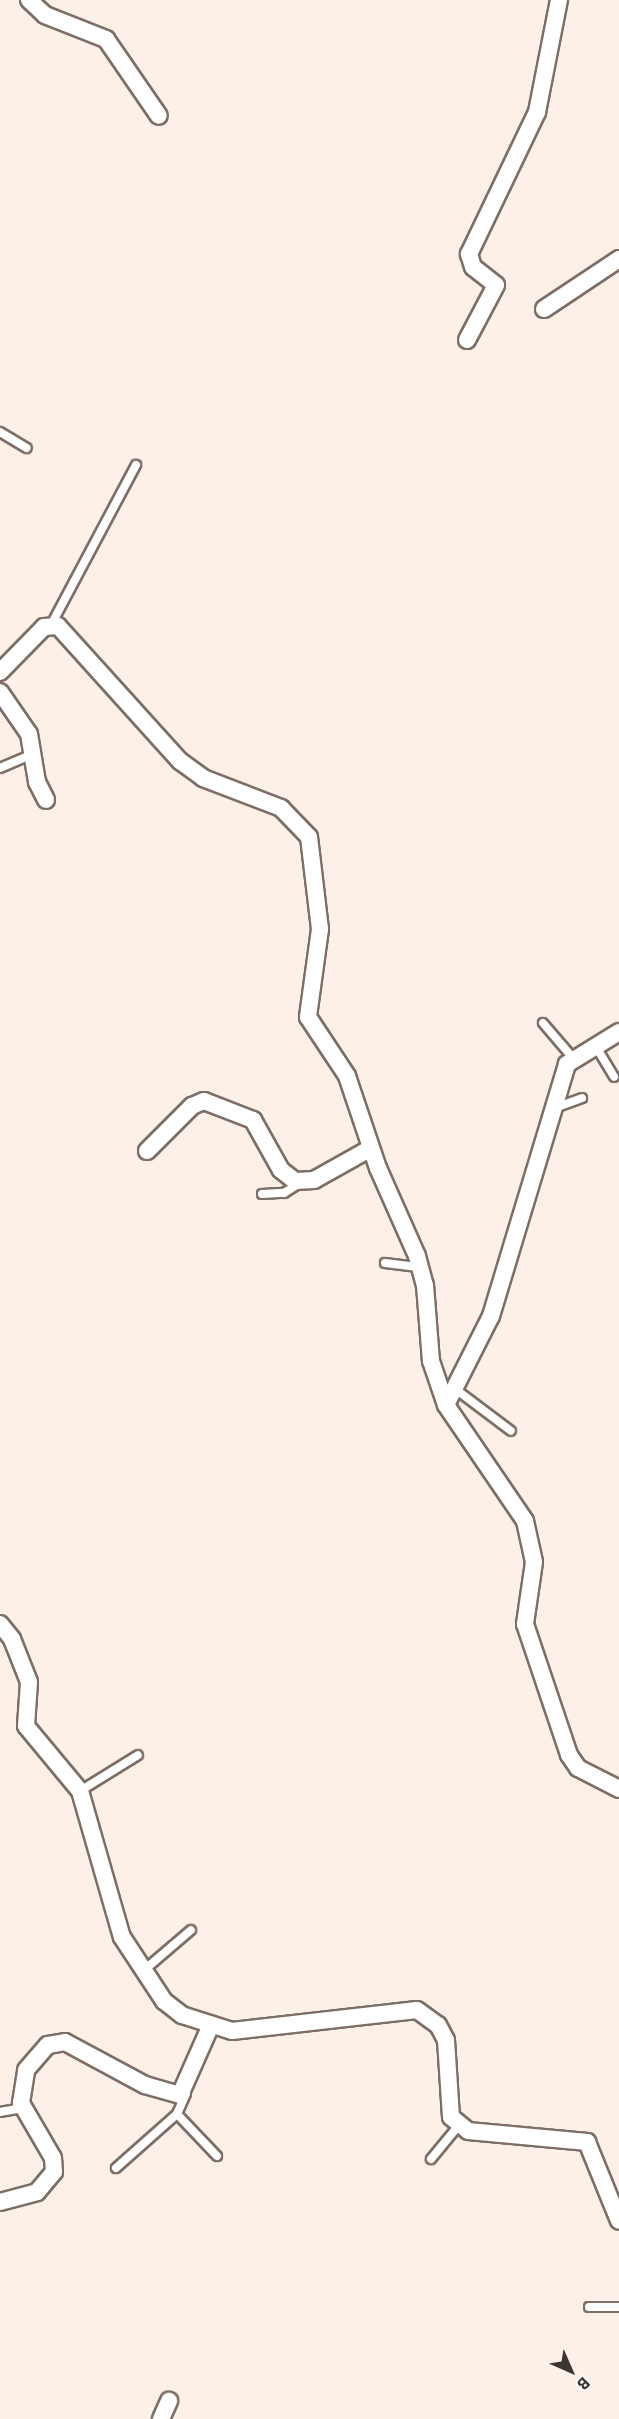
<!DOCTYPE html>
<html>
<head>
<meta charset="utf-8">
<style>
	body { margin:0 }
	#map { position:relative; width:619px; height:2419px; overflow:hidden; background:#fdf0e8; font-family:"Noto Sans",sans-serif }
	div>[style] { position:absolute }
	.roads { filter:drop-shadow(2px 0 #7d6e66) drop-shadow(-2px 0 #7d6e66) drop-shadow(0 2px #7d6e66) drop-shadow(0 -2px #7d6e66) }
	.lane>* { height:8px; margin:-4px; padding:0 4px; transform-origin:4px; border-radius:4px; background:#fff }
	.street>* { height:16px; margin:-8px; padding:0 8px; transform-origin:8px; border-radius:8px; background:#fff }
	span { translate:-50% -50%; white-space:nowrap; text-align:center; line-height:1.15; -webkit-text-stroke:6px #fff; paint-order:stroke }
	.north { position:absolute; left:541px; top:2341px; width:60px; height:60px; -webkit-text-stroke:4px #fff; paint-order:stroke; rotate:135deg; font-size:16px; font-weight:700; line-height:24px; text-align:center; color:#3c3632 }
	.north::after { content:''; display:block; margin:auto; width:21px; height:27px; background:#3c3632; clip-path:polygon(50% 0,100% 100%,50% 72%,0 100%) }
</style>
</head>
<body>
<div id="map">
	<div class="roads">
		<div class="lane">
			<div style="left:0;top:432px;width:31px;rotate:31deg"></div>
			<div style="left:52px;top:623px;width:179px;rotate:-62deg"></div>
			<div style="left:0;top:768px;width:36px;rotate:-23deg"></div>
			<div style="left:543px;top:1023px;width:45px;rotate:49.5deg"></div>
			<div style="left:595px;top:1045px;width:37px;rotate:59deg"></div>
			<div style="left:552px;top:1109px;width:32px;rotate:-20deg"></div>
			<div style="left:262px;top:1194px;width:22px;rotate:-3deg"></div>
			<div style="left:284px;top:1193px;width:19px;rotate:-32deg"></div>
			<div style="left:385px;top:1263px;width:35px;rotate:7deg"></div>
			<div style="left:454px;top:1388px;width:71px;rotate:37deg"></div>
			<div style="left:80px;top:1791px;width:68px;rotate:-31.8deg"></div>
			<div style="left:143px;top:1971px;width:63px;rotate:-40.5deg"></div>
			<div style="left:0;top:2112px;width:23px;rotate:-10deg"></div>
			<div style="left:177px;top:2114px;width:58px;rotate:46.4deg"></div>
			<div style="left:431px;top:2159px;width:44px;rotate:-50.5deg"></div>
			<div style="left:116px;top:2168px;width:81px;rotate:-41.5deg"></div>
			<div style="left:177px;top:2114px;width:22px;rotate:-66deg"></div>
			<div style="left:589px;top:2307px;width:30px"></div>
		</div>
		<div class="street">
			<div style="left:29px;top:0;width:22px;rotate:43deg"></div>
			<div style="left:45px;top:15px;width:66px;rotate:21.5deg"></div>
			<div style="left:106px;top:39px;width:93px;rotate:55.5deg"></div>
			<div style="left:544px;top:309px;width:90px;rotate:-33.7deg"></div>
			<div style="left:467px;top:340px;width:62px;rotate:-62.2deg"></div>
			<div style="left:496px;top:285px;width:29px;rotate:-142deg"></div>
			<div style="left:473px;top:267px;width:14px;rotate:-107deg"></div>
			<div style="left:469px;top:254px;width:157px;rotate:-64.4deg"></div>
			<div style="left:537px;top:112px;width:114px;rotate:-78.9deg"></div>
			<div style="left:0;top:672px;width:63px;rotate:-45.6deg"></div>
			<div style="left:44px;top:627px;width:14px;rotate:-4deg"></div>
			<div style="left:58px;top:626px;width:182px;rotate:47.9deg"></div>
			<div style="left:180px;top:761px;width:29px;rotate:36deg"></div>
			<div style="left:203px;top:778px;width:84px;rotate:21deg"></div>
			<div style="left:281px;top:808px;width:40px;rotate:46deg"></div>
			<div style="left:309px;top:837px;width:93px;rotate:83.2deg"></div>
			<div style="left:320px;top:929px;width:89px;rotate:97.8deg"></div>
			<div style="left:308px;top:1017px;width:71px;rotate:56.5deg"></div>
			<div style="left:347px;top:1076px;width:97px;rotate:71.4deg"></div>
			<div style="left:378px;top:1168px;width:96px;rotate:66.1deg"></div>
			<div style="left:417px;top:1256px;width:30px;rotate:75deg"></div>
			<div style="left:425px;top:1285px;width:76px;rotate:85.5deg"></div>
			<div style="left:431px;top:1361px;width:46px;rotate:71.2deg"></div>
			<div style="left:446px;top:1405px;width:140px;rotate:55.7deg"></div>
			<div style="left:525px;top:1521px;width:42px;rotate:77.6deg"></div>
			<div style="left:534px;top:1562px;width:63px;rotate:98.3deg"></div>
			<div style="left:525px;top:1624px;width:138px;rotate:71.4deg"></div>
			<div style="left:569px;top:1755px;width:16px;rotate:55deg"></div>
			<div style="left:578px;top:1768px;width:46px;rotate:27.1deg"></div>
			<div style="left:0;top:692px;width:51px;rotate:55.4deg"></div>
			<div style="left:29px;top:734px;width:49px;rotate:80.5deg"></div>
			<div style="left:37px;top:782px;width:20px;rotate:63deg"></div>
			<div style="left:147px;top:1151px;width:64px;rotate:-45deg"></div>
			<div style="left:192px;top:1106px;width:13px;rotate:-23deg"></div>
			<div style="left:204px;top:1101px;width:53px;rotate:21.2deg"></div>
			<div style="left:253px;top:1120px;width:57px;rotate:60.8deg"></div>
			<div style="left:281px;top:1170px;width:18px;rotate:38deg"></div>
			<div style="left:295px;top:1181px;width:19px;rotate:-3deg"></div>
			<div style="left:314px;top:1180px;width:65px;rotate:-29.3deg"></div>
			<div style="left:446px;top:1405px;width:100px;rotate:-63.2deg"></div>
			<div style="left:491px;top:1316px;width:263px;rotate:-73.2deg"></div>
			<div style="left:567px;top:1064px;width:61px;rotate:-31.6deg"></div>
			<div style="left:0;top:1624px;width:19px;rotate:51deg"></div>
			<div style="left:12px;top:1639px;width:46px;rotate:68.4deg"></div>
			<div style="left:29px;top:1682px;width:44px;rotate:93.9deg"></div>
			<div style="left:26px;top:1726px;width:85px;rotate:50.3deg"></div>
			<div style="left:80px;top:1791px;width:152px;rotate:74deg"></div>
			<div style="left:122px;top:1937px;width:77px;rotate:56.7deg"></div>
			<div style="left:164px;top:2001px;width:23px;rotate:38deg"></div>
			<div style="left:182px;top:2015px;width:52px;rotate:17.7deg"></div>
			<div style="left:232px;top:2031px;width:186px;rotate:-6.5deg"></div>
			<div style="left:417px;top:2010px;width:26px;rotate:36deg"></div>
			<div style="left:438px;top:2025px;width:17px;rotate:62deg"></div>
			<div style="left:446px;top:2040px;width:77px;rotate:86.3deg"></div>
			<div style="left:451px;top:2117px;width:22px;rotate:39deg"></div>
			<div style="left:468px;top:2131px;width:120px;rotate:5.3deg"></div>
			<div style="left:587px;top:2142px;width:85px;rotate:67.9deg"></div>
			<div style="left:0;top:2202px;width:38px;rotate:-15deg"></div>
			<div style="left:37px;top:2192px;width:26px;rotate:-50deg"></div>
			<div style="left:54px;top:2172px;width:14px;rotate:-94deg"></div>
			<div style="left:53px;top:2158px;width:64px;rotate:-120.2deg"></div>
			<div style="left:21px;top:2103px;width:33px;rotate:-81deg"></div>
			<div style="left:26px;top:2070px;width:33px;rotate:-49deg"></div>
			<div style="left:48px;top:2045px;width:17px;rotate:-10deg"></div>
			<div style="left:65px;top:2042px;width:91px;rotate:28.3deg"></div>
			<div style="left:145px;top:2085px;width:36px;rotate:16deg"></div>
			<div style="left:180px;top:2095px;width:77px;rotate:-66.1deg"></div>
			<div style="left:161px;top:2419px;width:20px;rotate:-66deg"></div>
		</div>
	</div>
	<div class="north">B</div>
</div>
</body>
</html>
